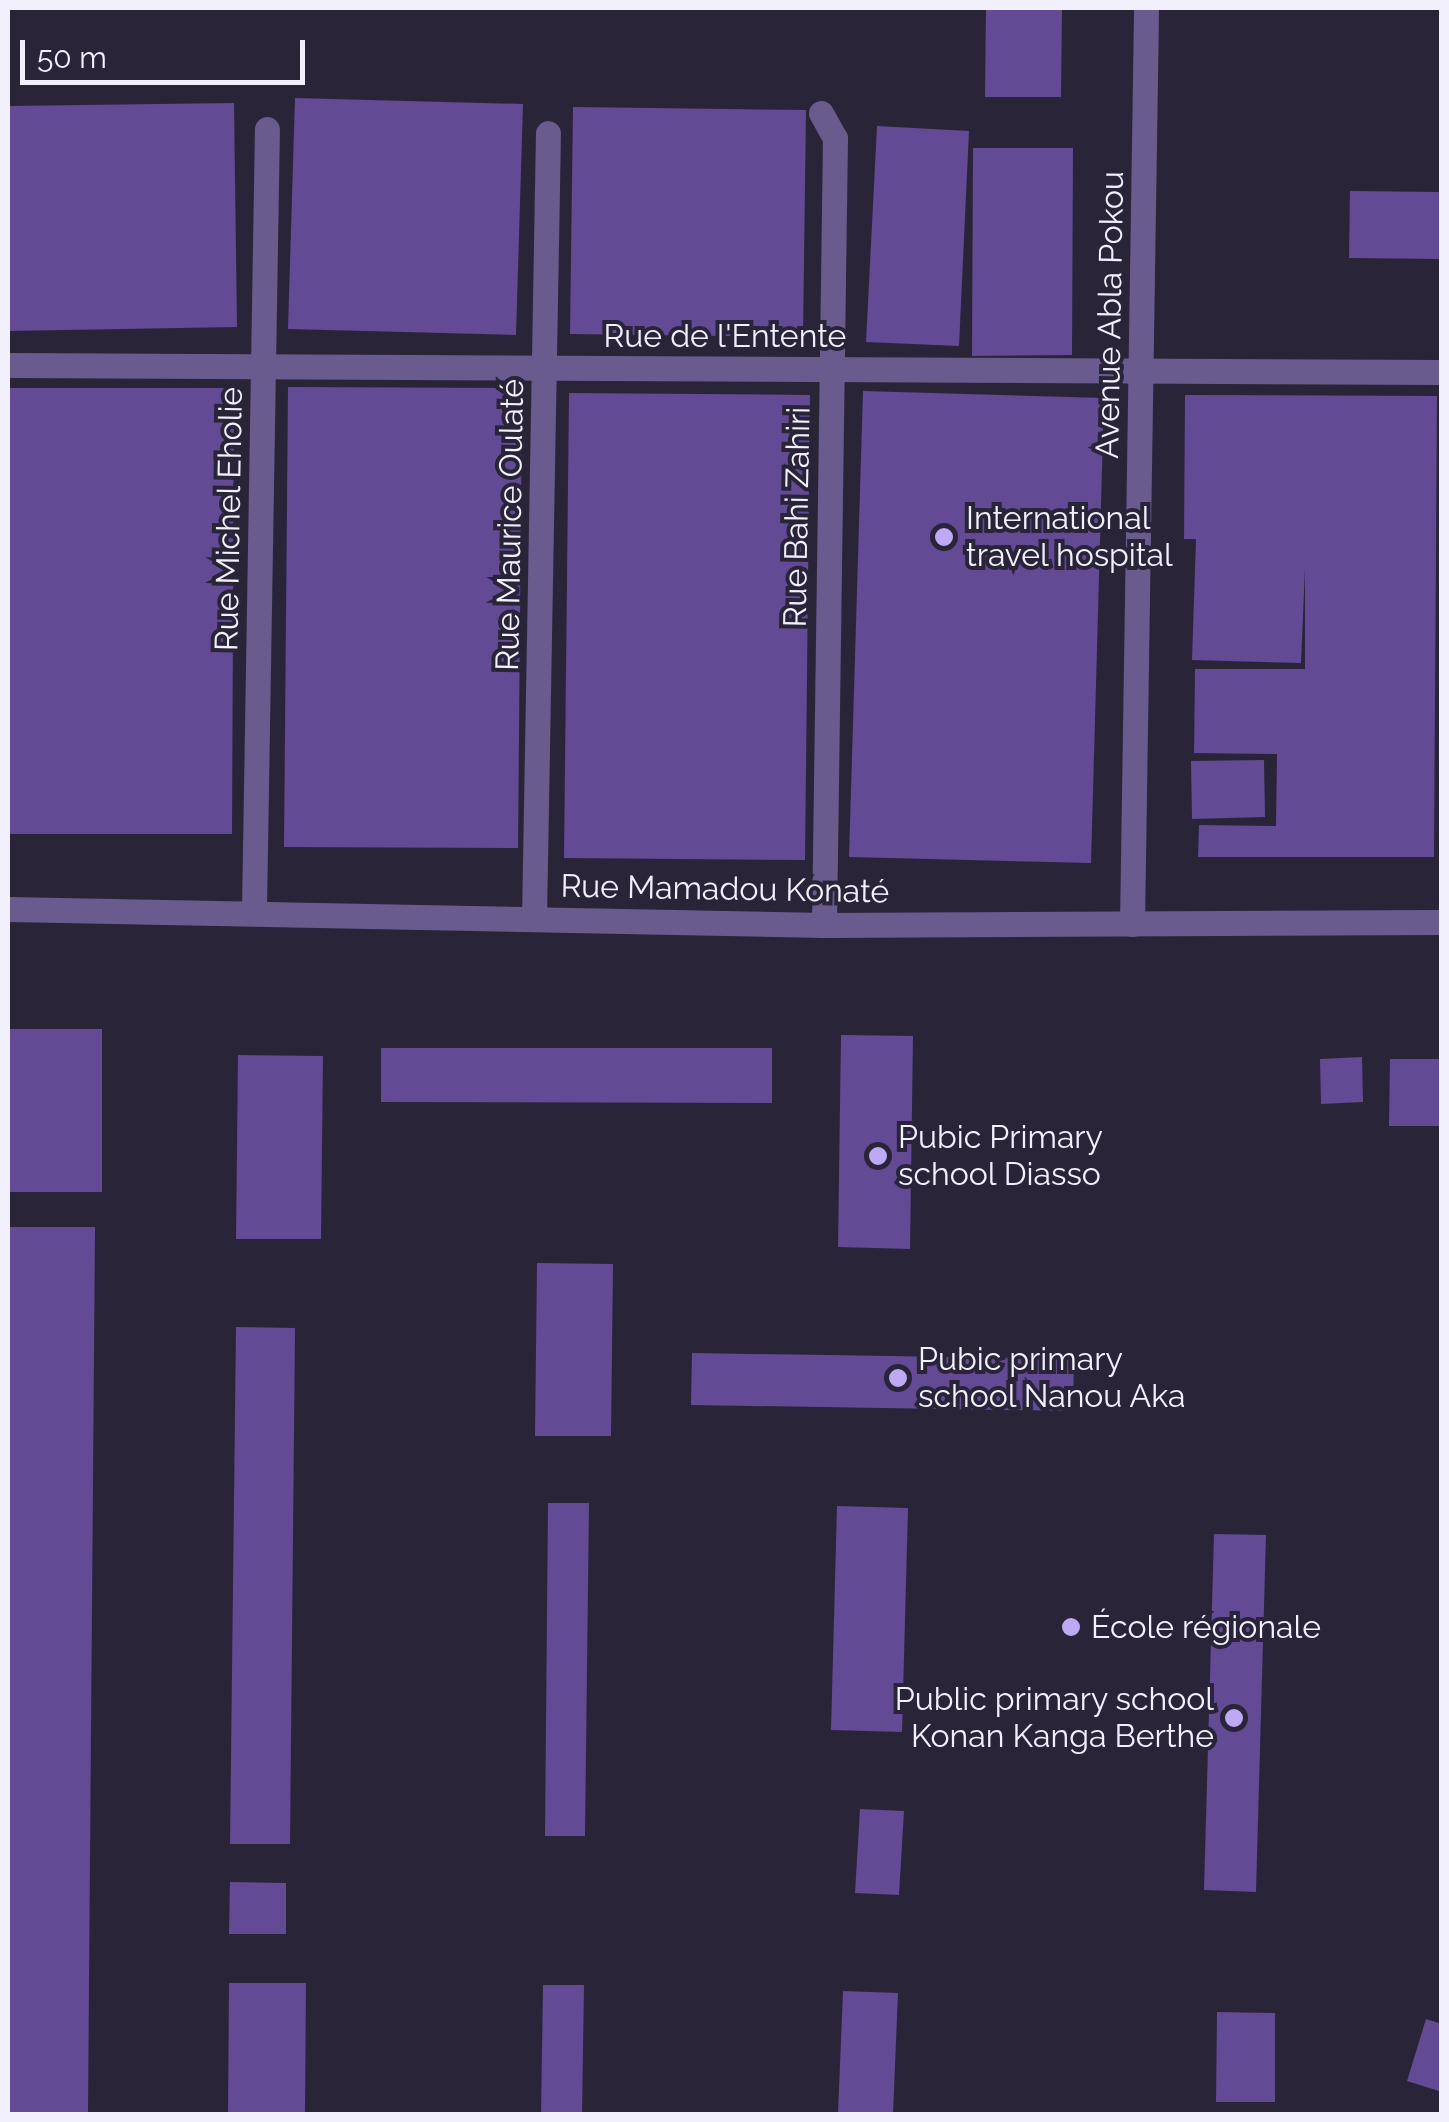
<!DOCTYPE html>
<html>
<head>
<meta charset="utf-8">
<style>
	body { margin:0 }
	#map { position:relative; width:1449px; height:2122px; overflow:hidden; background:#2a2439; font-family:Raleway,sans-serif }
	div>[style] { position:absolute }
	.building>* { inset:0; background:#624a95 }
	.minor>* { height:25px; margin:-12.5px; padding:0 12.5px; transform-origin:12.5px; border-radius:12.5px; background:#695b8e }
	.dots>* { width:28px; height:28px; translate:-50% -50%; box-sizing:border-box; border:5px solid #2a2439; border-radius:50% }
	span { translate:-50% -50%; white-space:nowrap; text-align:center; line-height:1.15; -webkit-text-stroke:8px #2a2439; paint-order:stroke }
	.street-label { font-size:32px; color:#f3f0fe }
	.poi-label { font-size:32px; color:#f3f0fe }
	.left { translate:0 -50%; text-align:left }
	.right { translate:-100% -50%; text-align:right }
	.frame { position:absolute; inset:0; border:10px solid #f3f0fe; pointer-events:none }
	.scale { position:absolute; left:20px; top:40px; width:285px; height:45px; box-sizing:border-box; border:5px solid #f3f0fe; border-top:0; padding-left:12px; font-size:30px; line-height:35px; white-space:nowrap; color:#f3f0fe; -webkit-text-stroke:8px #2a2439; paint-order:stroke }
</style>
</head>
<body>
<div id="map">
	<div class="building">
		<div style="clip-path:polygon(986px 8px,1062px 8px,1061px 97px,985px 97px)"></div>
		<div style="clip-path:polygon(295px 98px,523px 104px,516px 335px,288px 329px)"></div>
		<div style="clip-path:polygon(234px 103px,237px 327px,8px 331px,8px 106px)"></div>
		<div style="clip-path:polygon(573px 107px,806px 110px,803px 337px,570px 334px)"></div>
		<div style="clip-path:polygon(877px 126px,969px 131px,959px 346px,866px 342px)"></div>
		<div style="clip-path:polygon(973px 148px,1073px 148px,1072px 355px,972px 356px)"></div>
		<div style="clip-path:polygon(1350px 191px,1440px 192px,1439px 259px,1349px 258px)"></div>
		<div style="clip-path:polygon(288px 387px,522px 388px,518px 848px,284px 847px)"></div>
		<div style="clip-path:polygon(8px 388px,234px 388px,232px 834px,8px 834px)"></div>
		<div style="clip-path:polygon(863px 391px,1104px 398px,1091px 863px,849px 857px)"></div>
		<div style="clip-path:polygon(569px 393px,810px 395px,805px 860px,564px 858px)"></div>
		<div style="clip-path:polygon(1185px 395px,1437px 396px,1434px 857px,1198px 857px,1199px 825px,1276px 826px,1277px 754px,1194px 753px,1195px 669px,1305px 669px,1305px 569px,1301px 663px,1192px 660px,1196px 539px,1184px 539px)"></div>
		<div style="clip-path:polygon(1264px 760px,1265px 817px,1192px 819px,1191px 761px)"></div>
		<div style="clip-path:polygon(8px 1029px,102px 1029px,102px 1192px,8px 1192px)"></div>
		<div style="clip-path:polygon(841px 1035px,913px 1036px,910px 1249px,838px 1247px)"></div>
		<div style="clip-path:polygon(381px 1048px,772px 1048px,772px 1103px,381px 1102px)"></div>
		<div style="clip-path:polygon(238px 1055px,323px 1056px,321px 1239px,236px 1239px)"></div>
		<div style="clip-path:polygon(1362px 1057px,1363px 1102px,1321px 1104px,1320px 1059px)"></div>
		<div style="clip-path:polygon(1390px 1059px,1442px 1059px,1442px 1126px,1389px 1126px)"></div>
		<div style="clip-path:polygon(8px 1227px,95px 1227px,88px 2114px,8px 2114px)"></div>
		<div style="clip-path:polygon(537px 1263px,613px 1264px,611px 1436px,535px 1436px)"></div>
		<div style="clip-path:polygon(236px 1327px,295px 1328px,290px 1844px,230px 1844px)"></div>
		<div style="clip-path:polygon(692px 1353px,1074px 1359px,1073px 1411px,691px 1405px)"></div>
		<div style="clip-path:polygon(548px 1503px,589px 1503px,585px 1836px,545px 1836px)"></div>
		<div style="clip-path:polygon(837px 1506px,908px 1508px,902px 1732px,831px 1730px)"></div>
		<div style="clip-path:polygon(1214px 1534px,1266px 1535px,1256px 1892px,1204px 1890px)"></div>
		<div style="clip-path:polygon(860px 1809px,904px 1811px,899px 1895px,855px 1893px)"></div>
		<div style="clip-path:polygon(230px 1882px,286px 1883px,286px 1934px,229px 1934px)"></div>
		<div style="clip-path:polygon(229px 1983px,306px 1983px,305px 2114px,228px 2114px)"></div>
		<div style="clip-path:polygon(543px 1985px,584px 1985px,582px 2114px,541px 2114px)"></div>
		<div style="clip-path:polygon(843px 1991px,898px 1993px,893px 2114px,838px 2114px)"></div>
		<div style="clip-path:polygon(1217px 2012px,1275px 2013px,1275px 2102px,1216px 2102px)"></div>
		<div style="clip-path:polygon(1426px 2019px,1442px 2024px,1442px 2092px,1407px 2081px)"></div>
	</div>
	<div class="minor">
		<div style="left:821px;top:113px;width:29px;rotate:61deg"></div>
		<div style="left:835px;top:138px;width:787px;rotate:90.8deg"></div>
		<div style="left:8px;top:365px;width:1434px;rotate:0.28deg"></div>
		<div style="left:8px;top:909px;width:816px;rotate:1.12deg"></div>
		<div style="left:824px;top:925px;width:618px;rotate:-0.28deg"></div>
		<div style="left:254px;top:909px;width:780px;rotate:-89.05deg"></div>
		<div style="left:534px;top:918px;width:785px;rotate:-88.98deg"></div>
		<div style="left:1132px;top:924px;width:916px;rotate:-89.12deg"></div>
	</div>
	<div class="dots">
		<div style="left:944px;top:537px;background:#bea9f5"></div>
		<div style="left:878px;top:1156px;background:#bea9f5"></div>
		<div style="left:898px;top:1378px;background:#bea9f5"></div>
		<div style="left:1071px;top:1627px;background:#bea9f5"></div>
		<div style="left:1234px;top:1718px;background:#bea9f5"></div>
	</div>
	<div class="street-label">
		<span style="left:1110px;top:315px;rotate:-89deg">Avenue Abla Pokou</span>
		<span style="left:725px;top:336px">Rue de l'Entente</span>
		<span style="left:797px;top:517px;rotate:-89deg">Rue Bahi Zahiri</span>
		<span style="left:229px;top:519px;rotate:-89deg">Rue Michel Eholie</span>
		<span style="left:510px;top:525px;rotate:-89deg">Rue Maurice Oulaté</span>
		<span style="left:725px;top:889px;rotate:1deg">Rue Mamadou Konaté</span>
	</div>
	<div class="poi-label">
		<span class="left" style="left:966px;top:537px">International<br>travel hospital</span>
		<span class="left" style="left:898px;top:1156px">Pubic Primary<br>school Diasso</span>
		<span class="left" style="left:918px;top:1378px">Pubic primary<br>school Nanou Aka</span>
		<span class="left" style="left:1091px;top:1627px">École régionale</span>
		<span class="right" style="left:1214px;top:1718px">Public primary school<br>Konan Kanga Berthe</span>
	</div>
	<div class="frame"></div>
	<div class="scale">50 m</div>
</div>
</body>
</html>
